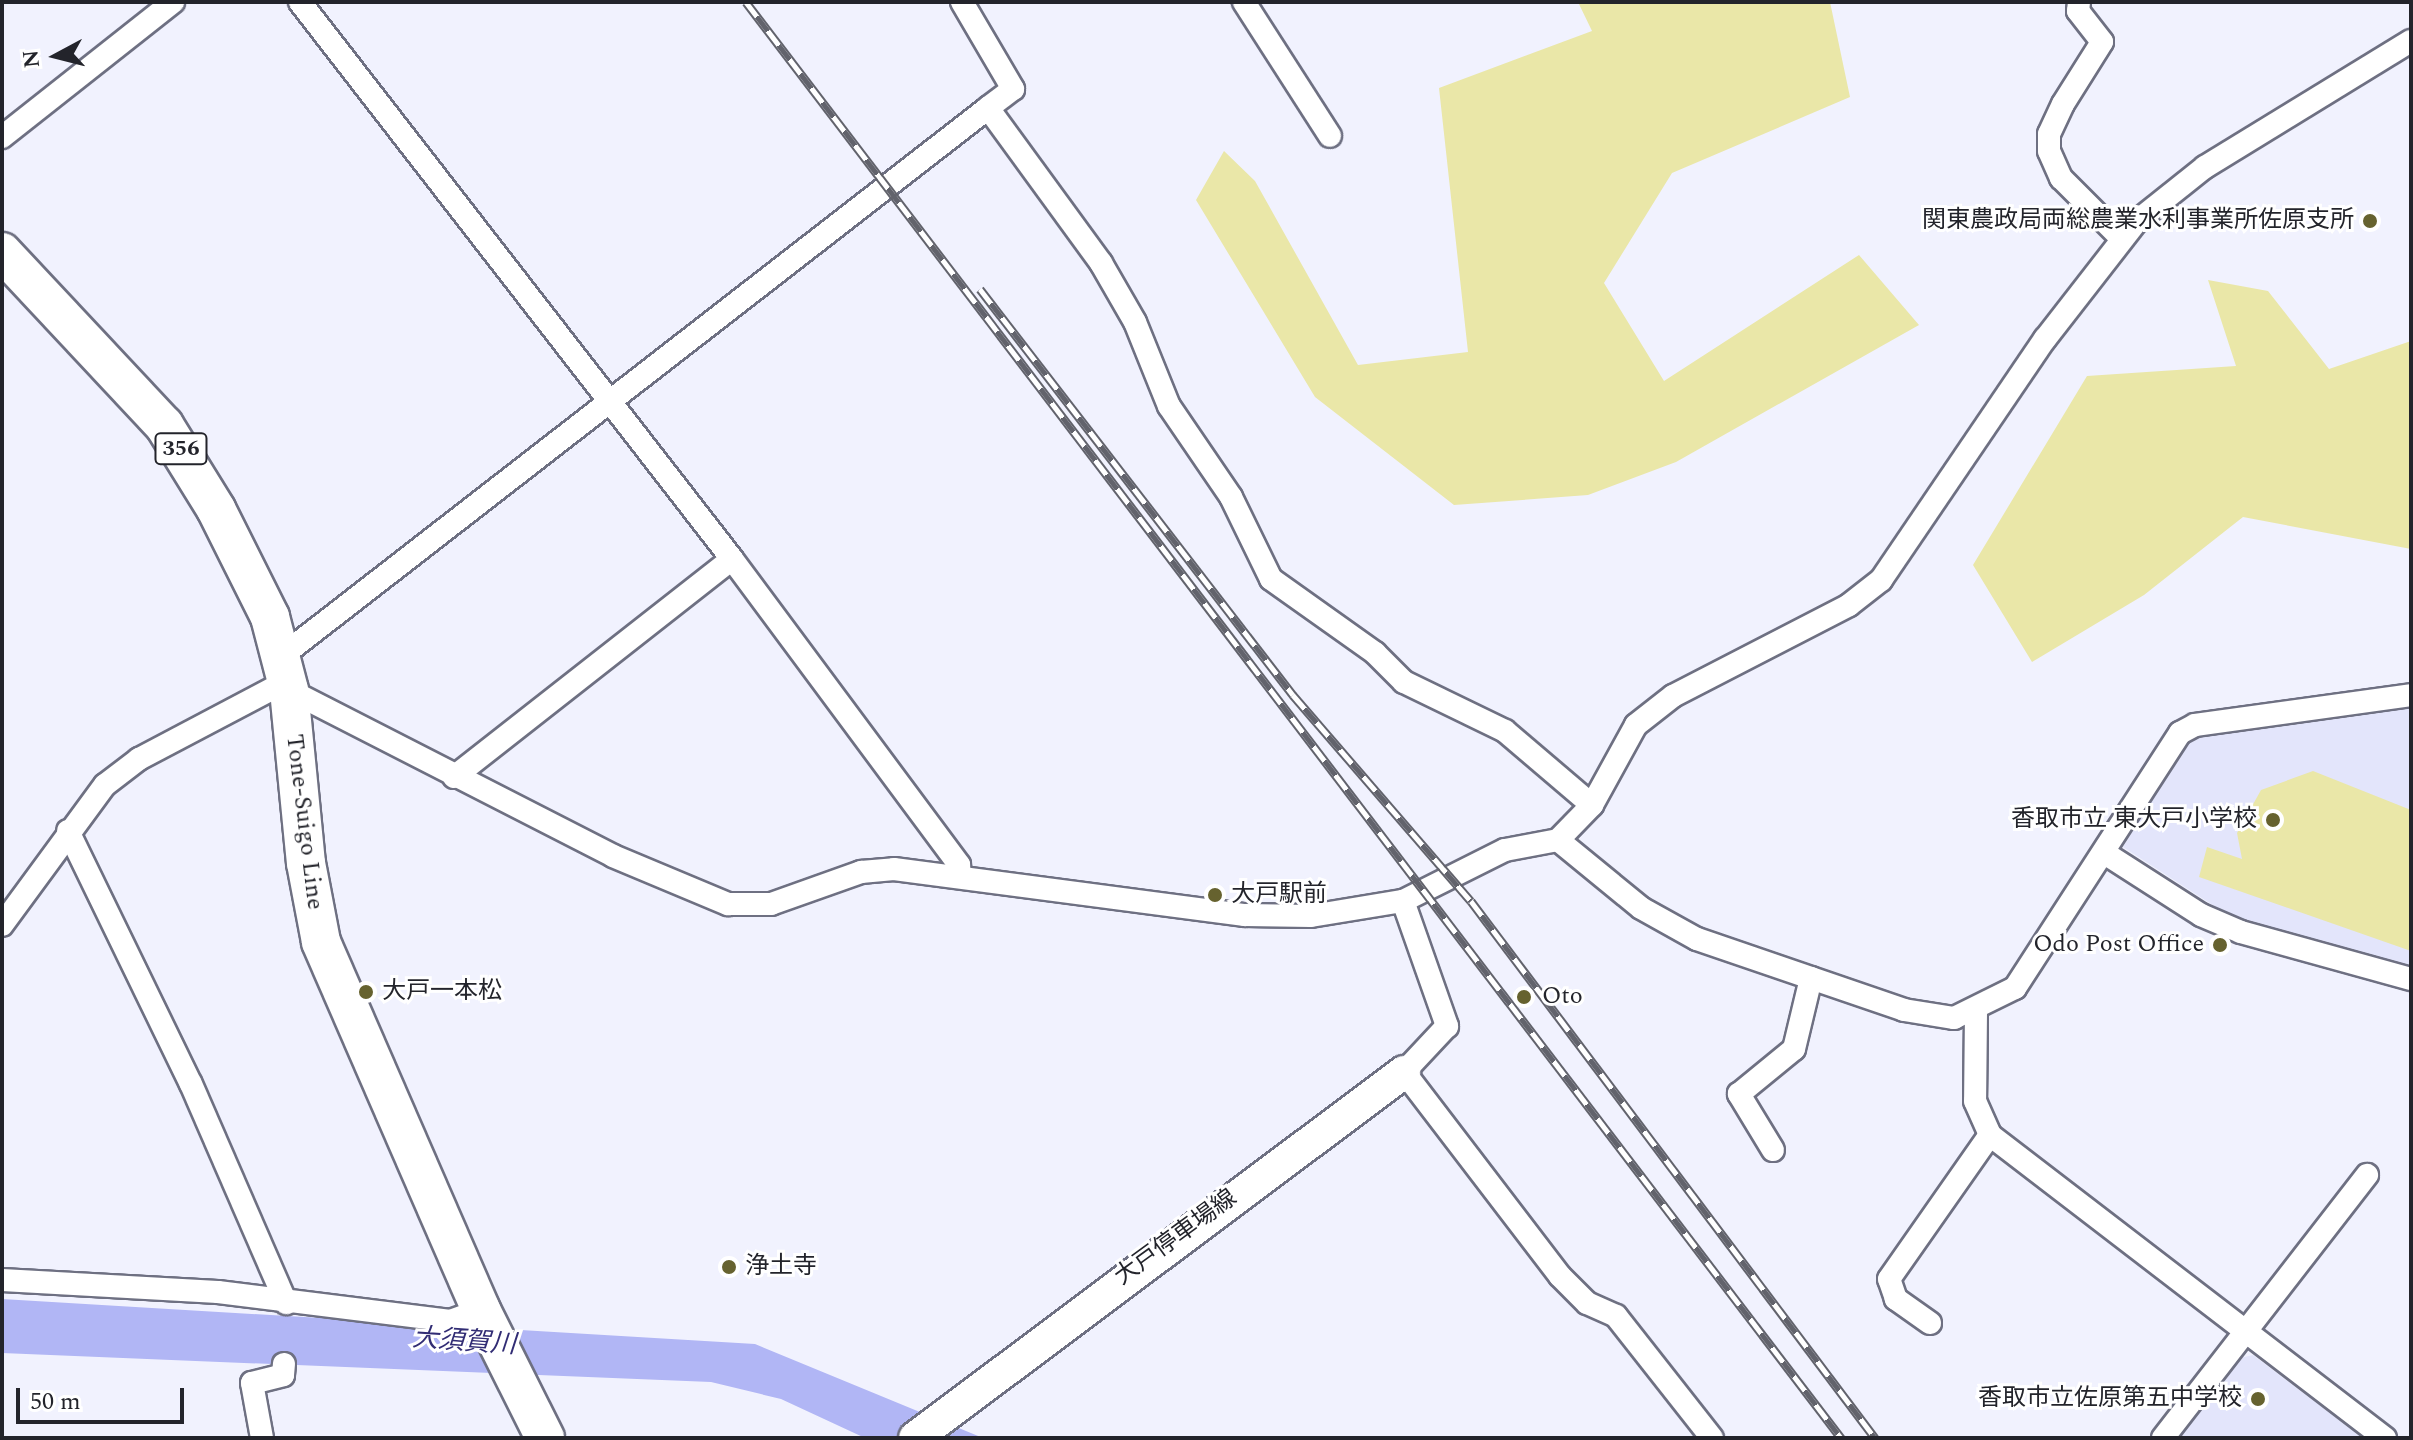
<!DOCTYPE html>
<html>
<head>
<meta charset="utf-8">
<style>
	body { margin:0 }
	#map { position:relative; width:2413px; height:1440px; overflow:hidden; background:#f1f2fe; font-family:Spectral,"Noto Sans JP",serif }
	div>[style] { position:absolute }
	.built>* { inset:0; background:#e3e5fb }
	.green>* { inset:0; background:#eae7a8 }
	.water>* { inset:0; background:#b1b6f5 }
	.roads { filter:drop-shadow(2px 0 #6e7082) drop-shadow(-2px 0 #6e7082) drop-shadow(0 2px #6e7082) drop-shadow(0 -2px #6e7082) }
	.minor>* { height:22px; margin:-11px; padding:0 11px; transform-origin:11px; border-radius:11px; background:#fff }
	.secondary>* { height:32px; margin:-16px; padding:0 16px; transform-origin:16px; border-radius:16px; background:#fff }
	.trunk>* { height:38px; margin:-19px; padding:0 19px; transform-origin:19px; border-radius:19px; background:#fff }
	.rail>* { height:9px; margin-top:-4.5px; transform-origin:0; background:repeating-linear-gradient(90deg,#fff 0 18px,#62636c 0 36px); box-sizing:border-box; border-block:2px solid #62636c }
	.dots>* { width:22px; height:22px; translate:-50% -50%; box-sizing:border-box; border:4px solid #fff; border-radius:50% }
	span { translate:-50% -50%; white-space:nowrap; text-align:center; line-height:1.15; -webkit-text-stroke:6px #fff; paint-order:stroke }
	.shield-label span { padding:2px 6px; background:#fff; border:2px solid; border-radius:6px; -webkit-text-stroke-width:0 }
	.shield-label { font-size:22px; color:#23242b; font-weight:700 }
	.poi-label { font-size:24px; color:#23242b }
	.right { translate:-100% -50%; text-align:right }
	.left { translate:0 -50%; text-align:left }
	.street-label { font-size:24px; color:#23242b }
	.water-label { font-size:26px; color:#312c74; font-style:italic }
	.frame { position:absolute; inset:0; border:4px solid #23242b; pointer-events:none }
	.north { position:absolute; left:16px; top:16px; width:80px; height:80px; -webkit-text-stroke:6px #fff; paint-order:stroke; rotate:263deg; font-size:22px; font-weight:700; line-height:32px; text-align:center; color:#23242b }
	.north::after { content:''; display:block; margin:auto; width:28px; height:36px; background:#23242b; clip-path:polygon(50% 0,100% 100%,50% 72%,0 100%) }
	.scale { position:absolute; left:16px; top:1388px; width:168px; height:36px; box-sizing:border-box; border:4px solid #23242b; border-top:0; padding-left:10px; font-size:24px; line-height:28px; white-space:nowrap; color:#23242b; -webkit-text-stroke:6px #fff; paint-order:stroke }
</style>
</head>
<body>
<div id="map">
	<div class="built">
		<div style="clip-path:polygon(2411px 707px,2411px 966px,2242px 924px,2123px 847px,2189px 739px)"></div>
		<div style="clip-path:polygon(2253px 1355px,2363px 1438px,2174px 1438px,2236px 1359px)"></div>
	</div>
	<div class="green">
		<div style="clip-path:polygon(1578px 2px,1830px 2px,1850px 97px,1672px 173px,1604px 283px,1664px 381px,1859px 255px,1919px 325px,1676px 462px,1588px 495px,1454px 505px,1315px 397px,1196px 200px,1224px 151px,1255px 181px,1358px 365px,1468px 352px,1439px 88px,1592px 31px)"></div>
		<div style="clip-path:polygon(2208px 280px,2268px 291px,2329px 369px,2411px 341px,2411px 549px,2243px 517px,2144px 595px,2032px 662px,1973px 565px,2087px 376px,2236px 366px)"></div>
		<div style="clip-path:polygon(2313px 771px,2411px 810px,2411px 951px,2199px 877px,2207px 847px,2242px 859px,2237px 833px,2261px 790px)"></div>
	</div>
	<div class="water">
		<div style="clip-path:polygon(2px 1299px,755px 1344px,983px 1438px,865px 1438px,781px 1399px,711px 1382px,2px 1353px)"></div>
	</div>
	<div class="roads">
		<div class="minor">
			<div style="left:300px;top:2px;width:705px;rotate:52.2deg"></div>
			<div style="left:732px;top:559px;width:381px;rotate:53.4deg"></div>
			<div style="left:959px;top:865px;width:11px;rotate:85deg"></div>
			<div style="left:962px;top:2px;width:101px;rotate:59.6deg"></div>
			<div style="left:1013px;top:89px;width:31px;rotate:143deg"></div>
			<div style="left:1244px;top:2px;width:159px;rotate:57.3deg"></div>
			<div style="left:2079px;top:2px;width:9px;rotate:96deg"></div>
			<div style="left:2078px;top:11px;width:39px;rotate:52deg"></div>
			<div style="left:2102px;top:42px;width:73px;rotate:122.2deg"></div>
			<div style="left:2063px;top:104px;width:33px;rotate:115deg"></div>
			<div style="left:2049px;top:134px;width:17px;rotate:90deg"></div>
			<div style="left:2049px;top:151px;width:30px;rotate:66deg"></div>
			<div style="left:2061px;top:178px;width:86px;rotate:45deg"></div>
			<div style="left:2px;top:137px;width:218px;rotate:-38.3deg"></div>
			<div style="left:283px;top:655px;width:892px;rotate:-37.81deg"></div>
			<div style="left:988px;top:108px;width:192px;rotate:53.9deg"></div>
			<div style="left:1101px;top:263px;width:68px;rotate:60deg"></div>
			<div style="left:1135px;top:322px;width:91px;rotate:68deg"></div>
			<div style="left:1169px;top:406px;width:110px;rotate:55.7deg"></div>
			<div style="left:1231px;top:497px;width:91px;rotate:64deg"></div>
			<div style="left:1271px;top:579px;width:128px;rotate:35.4deg"></div>
			<div style="left:1375px;top:653px;width:41px;rotate:45deg"></div>
			<div style="left:1404px;top:682px;width:112px;rotate:25.9deg"></div>
			<div style="left:1505px;top:731px;width:114px;rotate:40.4deg"></div>
			<div style="left:289px;top:690px;width:364px;rotate:27.1deg"></div>
			<div style="left:613px;top:856px;width:125px;rotate:22.7deg"></div>
			<div style="left:728px;top:904px;width:43px"></div>
			<div style="left:771px;top:904px;width:96px;rotate:-19.6deg"></div>
			<div style="left:861px;top:872px;width:33px;rotate:-5deg"></div>
			<div style="left:894px;top:869px;width:354px;rotate:7.5deg"></div>
			<div style="left:1245px;top:915px;width:66px;rotate:0.9deg"></div>
			<div style="left:1311px;top:916px;width:93px;rotate:-9.3deg"></div>
			<div style="left:1403px;top:901px;width:114px;rotate:-26.6deg"></div>
			<div style="left:1505px;top:850px;width:54px;rotate:-10.7deg"></div>
			<div style="left:1558px;top:840px;width:107px;rotate:39.3deg"></div>
			<div style="left:1641px;top:908px;width:64px;rotate:29deg"></div>
			<div style="left:1697px;top:939px;width:219px;rotate:18.9deg"></div>
			<div style="left:1904px;top:1010px;width:51px;rotate:9.1deg"></div>
			<div style="left:1954px;top:1018px;width:68px;rotate:-26.2deg"></div>
			<div style="left:2015px;top:988px;width:304px;rotate:-57.1deg"></div>
			<div style="left:2180px;top:733px;width:17px;rotate:-28deg"></div>
			<div style="left:2195px;top:725px;width:218px;rotate:-7.9deg"></div>
			<div style="left:454px;top:777px;width:353px;rotate:-38.1deg"></div>
			<div style="left:68px;top:831px;width:281px;rotate:64.1deg"></div>
			<div style="left:191px;top:1084px;width:239px;rotate:66.5deg"></div>
			<div style="left:1558px;top:840px;width:49px;rotate:-45.8deg"></div>
			<div style="left:1592px;top:805px;width:91px;rotate:-61.2deg"></div>
			<div style="left:1636px;top:725px;width:47px;rotate:-38.1deg"></div>
			<div style="left:1673px;top:696px;width:198px;rotate:-27.3deg"></div>
			<div style="left:1849px;top:605px;width:41px;rotate:-38deg"></div>
			<div style="left:1881px;top:580px;width:292px;rotate:-55.8deg"></div>
			<div style="left:2045px;top:339px;width:148px;rotate:-52.1deg"></div>
			<div style="left:2136px;top:222px;width:88px;rotate:-38.6deg"></div>
			<div style="left:2205px;top:167px;width:241px;rotate:-31.5deg"></div>
			<div style="left:2106px;top:854px;width:113px;rotate:32.7deg"></div>
			<div style="left:2201px;top:915px;width:43px;rotate:23deg"></div>
			<div style="left:2241px;top:932px;width:176px;rotate:15.5deg"></div>
			<div style="left:1403px;top:901px;width:133px;rotate:70.6deg"></div>
			<div style="left:1447px;top:1026px;width:63px;rotate:133.1deg"></div>
			<div style="left:1404px;top:1072px;width:257px;rotate:52.6deg"></div>
			<div style="left:1560px;top:1276px;width:38px;rotate:45deg"></div>
			<div style="left:1587px;top:1303px;width:32px;rotate:24deg"></div>
			<div style="left:1616px;top:1316px;width:155px;rotate:51.8deg"></div>
			<div style="left:2px;top:925px;width:174px;rotate:-53.7deg"></div>
			<div style="left:105px;top:785px;width:43px;rotate:-37.4deg"></div>
			<div style="left:139px;top:759px;width:167px;rotate:-27.8deg"></div>
			<div style="left:1976px;top:1012px;width:89px;rotate:90.6deg"></div>
			<div style="left:1975px;top:1101px;width:37px;rotate:66deg"></div>
			<div style="left:1990px;top:1135px;width:498px;rotate:37.5deg"></div>
			<div style="left:1773px;top:1150px;width:66px;rotate:-121.3deg"></div>
			<div style="left:1739px;top:1094px;width:71px;rotate:-39.3deg"></div>
			<div style="left:1794px;top:1049px;width:73px;rotate:-76.5deg"></div>
			<div style="left:2px;top:1280px;width:216px;rotate:3.2deg"></div>
			<div style="left:218px;top:1292px;width:234px;rotate:7.1deg"></div>
			<div style="left:450px;top:1321px;width:33px;rotate:-20deg"></div>
			<div style="left:1930px;top:1323px;width:42px;rotate:-144.8deg"></div>
			<div style="left:1896px;top:1299px;width:21px;rotate:-109deg"></div>
			<div style="left:1889px;top:1279px;width:176px;rotate:-55deg"></div>
			<div style="left:262px;top:1438px;width:56px;rotate:-100.3deg"></div>
			<div style="left:252px;top:1383px;width:32px;rotate:-14deg"></div>
			<div style="left:283px;top:1375px;width:11px;rotate:-85deg"></div>
			<div style="left:2163px;top:1438px;width:333px;rotate:-52.2deg"></div>
		</div>
		<div class="secondary">
			<div style="left:915px;top:1438px;width:611px;rotate:-36.81deg"></div>
		</div>
		<div class="trunk">
			<div style="left:2px;top:252px;width:237px;rotate:46.9deg"></div>
			<div style="left:164px;top:425px;width:99px;rotate:58.2deg"></div>
			<div style="left:216px;top:509px;width:121px;rotate:63.4deg"></div>
			<div style="left:270px;top:617px;width:75px;rotate:75.4deg"></div>
			<div style="left:289px;top:690px;width:174px;rotate:84.4deg"></div>
			<div style="left:306px;top:863px;width:80px;rotate:79.2deg"></div>
			<div style="left:321px;top:942px;width:401px;rotate:66.5deg"></div>
			<div style="left:481px;top:1310px;width:143px;rotate:63.4deg"></div>
		</div>
	</div>
	<div class="rail">
		<div style="left:746px;top:2px;width:1806px;rotate:52.67deg"></div>
		<div style="left:980px;top:289px;width:513px;rotate:52.37deg"></div>
		<div style="left:1293px;top:695px;width:272px;rotate:49.2deg"></div>
		<div style="left:1471px;top:901px;width:672px;rotate:53.04deg"></div>
	</div>
	<div class="dots">
		<div style="left:2370px;top:221px;background:#66622f"></div>
		<div style="left:2273px;top:820px;background:#66622f"></div>
		<div style="left:1215px;top:895px;background:#66622f"></div>
		<div style="left:2220px;top:945px;background:#66622f"></div>
		<div style="left:366px;top:992px;background:#66622f"></div>
		<div style="left:1524px;top:997px;background:#66622f"></div>
		<div style="left:729px;top:1267px;background:#66622f"></div>
		<div style="left:2258px;top:1399px;background:#66622f"></div>
	</div>
	<div class="shield-label">
		<span style="left:181px;top:449px">356</span>
	</div>
	<div class="poi-label">
		<span class="right" style="left:2354px;top:221px">関東農政局両総農業水利事業所佐原支所</span>
		<span class="right" style="left:2257px;top:820px">香取市立 東大戸小学校</span>
		<span class="left" style="left:1231px;top:895px">大戸駅前</span>
		<span class="right" style="left:2204px;top:945px">Odo Post Office</span>
		<span class="left" style="left:382px;top:992px">大戸一本松</span>
		<span class="left" style="left:1542px;top:997px">Oto</span>
		<span class="left" style="left:745px;top:1267px">浄土寺</span>
		<span class="right" style="left:2242px;top:1399px">香取市立佐原第五中学校</span>
	</div>
	<div class="street-label">
		<span style="left:304px;top:822px;rotate:83deg">Tone-Suigo Line</span>
		<span style="left:1176px;top:1238px;rotate:-36deg">大戸停車場線</span>
	</div>
	<div class="water-label">
		<span style="left:464px;top:1342px;rotate:4deg">大須賀川</span>
	</div>
	<div class="frame"></div>
	<div class="north">N</div>
	<div class="scale">50 m</div>
</div>
</body>
</html>
